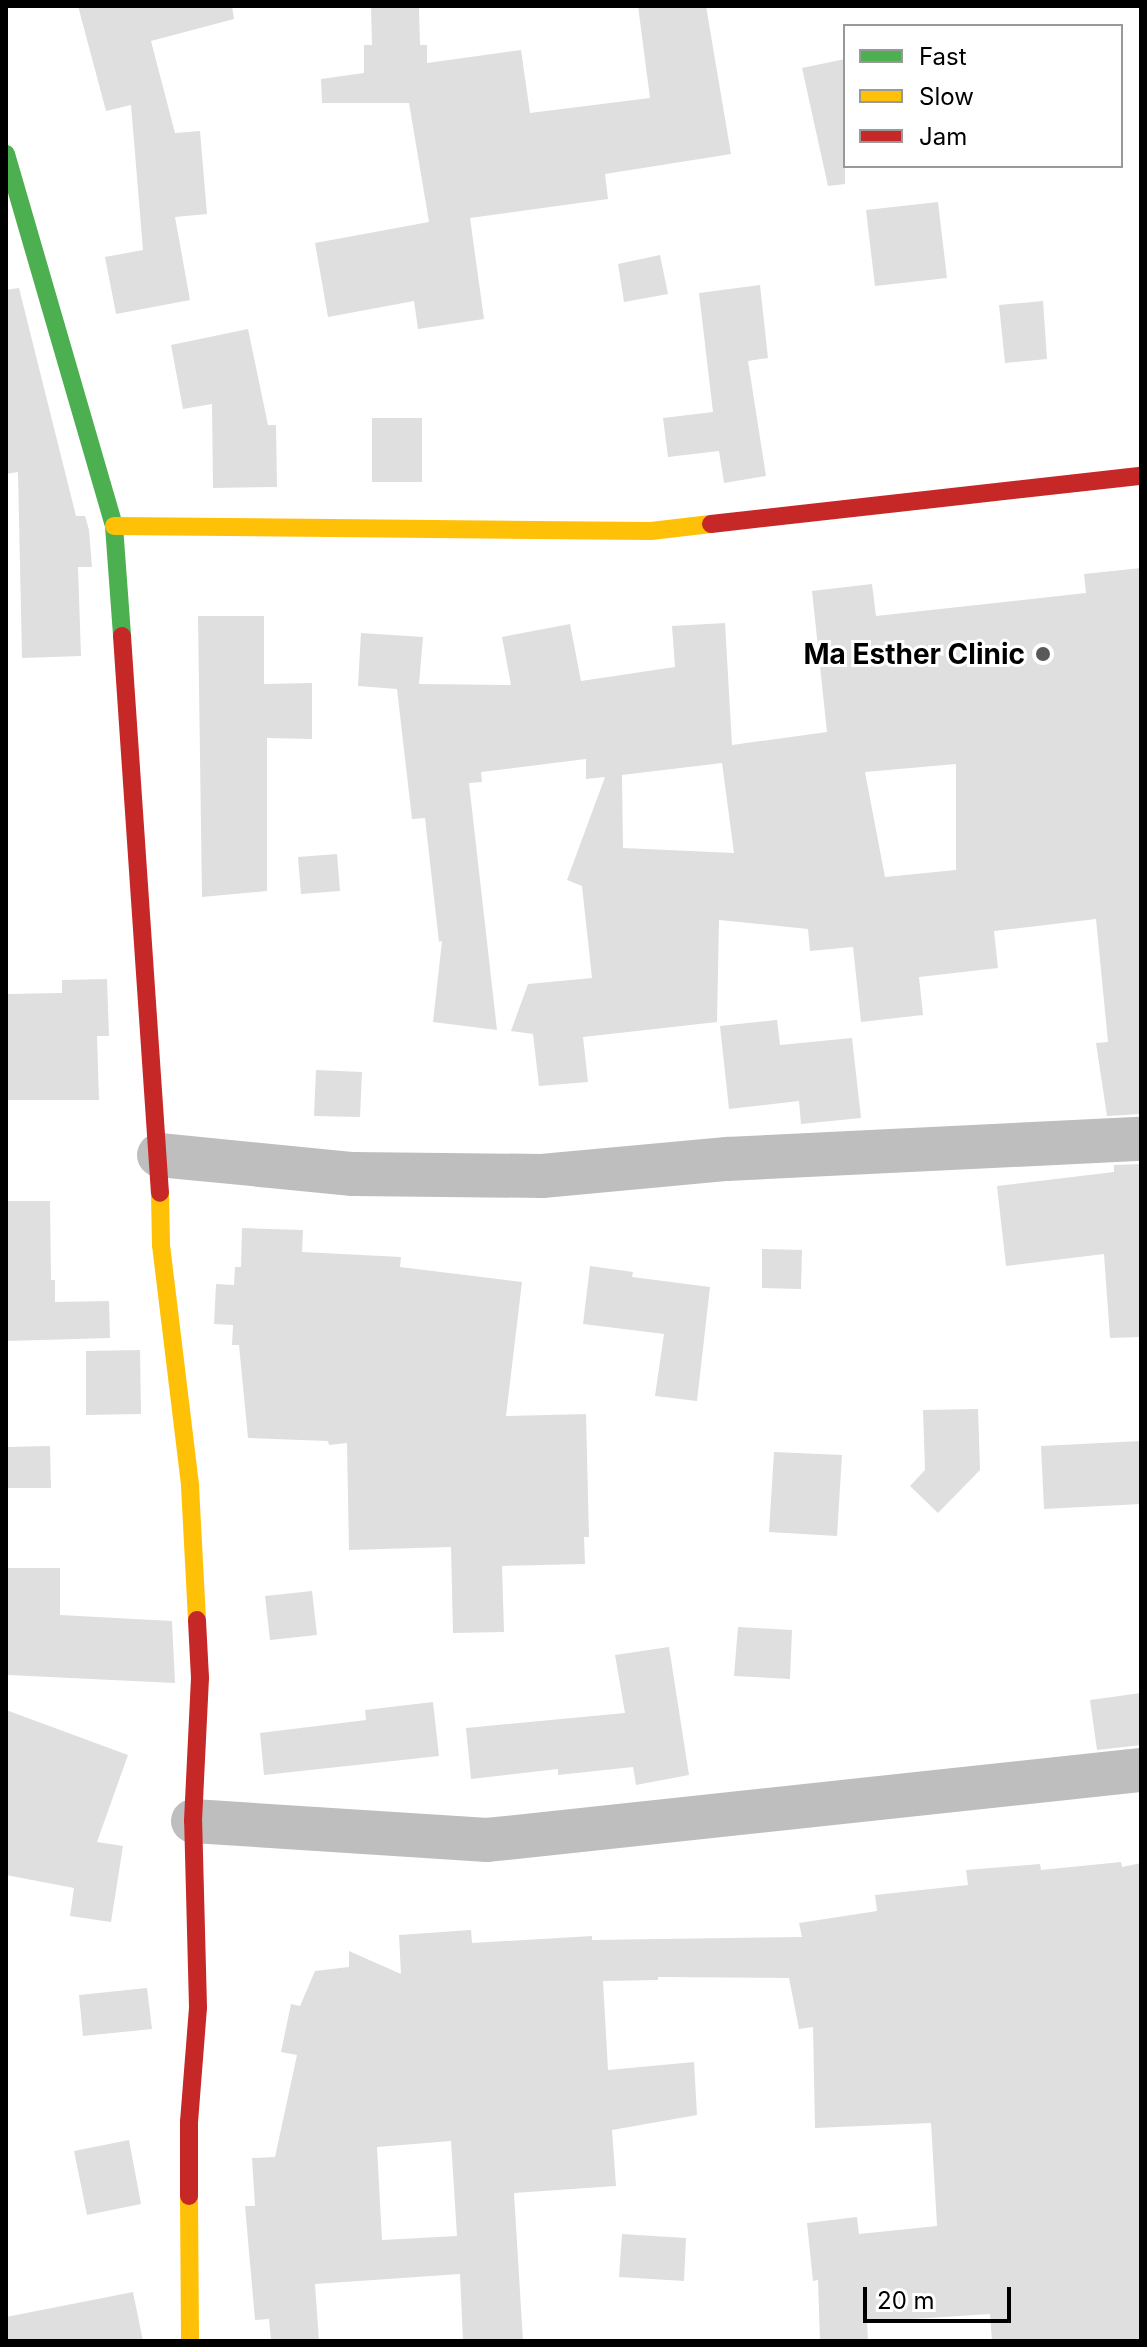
<!DOCTYPE html>
<html>
<head>
<meta charset="utf-8">
<style>
	body { margin:0 }
	#map { position:relative; width:1147px; height:2347px; overflow:hidden; background:#fff; font-family:Inter,sans-serif }
	div>[style] { position:absolute }
	.building>* { inset:0; background:#dfdfdf }
	.street>* { height:44px; margin:-22px; padding:0 22px; transform-origin:22px; border-radius:22px; background:#bebebe }
	.fast>* { height:18px; margin:-9px; padding:0 9px; transform-origin:9px; border-radius:9px; background:#4caf50 }
	.slow>* { height:18px; margin:-9px; padding:0 9px; transform-origin:9px; border-radius:9px; background:#ffc107 }
	.jam>* { height:18px; margin:-9px; padding:0 9px; transform-origin:9px; border-radius:9px; background:#c62828 }
	.dots>* { width:22px; height:22px; translate:-50% -50%; box-sizing:border-box; border:4px solid #fff; border-radius:50% }
	span { translate:-50% -50%; white-space:nowrap; text-align:center; line-height:1.15; -webkit-text-stroke:6px #fff; paint-order:stroke }
	.poi-label { font-size:28px; color:#000; font-weight:700 }
	.right { translate:-100% -50%; text-align:right }
	.frame { position:absolute; inset:0; border:8px solid #000; pointer-events:none }
	.legend { position:absolute; left:843px; top:24px; width:280px; height:144px; box-sizing:border-box; background:#fff; border:2px solid #999; margin:0; padding:10px 14px; list-style:none; font-size:24px; color:#000 }
	.legend li { display:flex; align-items:center; gap:16px; height:40px }
	.legend b { width:40px; border:2px solid #999 }
	.scale { position:absolute; left:863px; top:2287px; width:148px; height:36px; box-sizing:border-box; border:4px solid #000; border-top:0; padding-left:10px; font-size:24px; line-height:28px; white-space:nowrap; color:#000; -webkit-text-stroke:6px #fff; paint-order:stroke }
</style>
</head>
<body>
<div id="map">
	<div class="building">
		<div style="clip-path:polygon(78px 6px,232px 6px,234px 19px,151px 41px,175px 133px,200px 131px,207px 214px,175px 217px,190px 300px,116px 314px,105px 257px,143px 250px,131px 105px,106px 111px)"></div>
		<div style="clip-path:polygon(371px 6px,419px 6px,420px 45px,427px 45px,427px 63px,521px 50px,530px 113px,650px 98px,638px 6px,706px 6px,731px 154px,605px 174px,608px 199px,470px 218px,484px 319px,418px 329px,414px 301px,328px 317px,315px 243px,429px 222px,409px 103px,322px 103px,321px 79px,364px 73px,364px 45px,372px 45px)"></div>
		<div style="clip-path:polygon(845px 59px,845px 184px,828px 186px,802px 68px)"></div>
		<div style="clip-path:polygon(938px 202px,947px 278px,875px 286px,866px 210px)"></div>
		<div style="clip-path:polygon(660px 255px,668px 294px,624px 302px,618px 264px)"></div>
		<div style="clip-path:polygon(760px 285px,768px 358px,748px 361px,766px 476px,724px 483px,719px 451px,668px 457px,663px 418px,713px 412px,699px 293px)"></div>
		<div style="clip-path:polygon(19px 288px,76px 516px,85px 516px,89px 530px,92px 567px,78px 567px,81px 656px,22px 658px,18px 472px,6px 474px,6px 290px)"></div>
		<div style="clip-path:polygon(1043px 301px,1047px 359px,1005px 363px,999px 305px)"></div>
		<div style="clip-path:polygon(248px 329px,268px 425px,276px 425px,277px 487px,213px 488px,212px 404px,183px 409px,171px 345px)"></div>
		<div style="clip-path:polygon(372px 418px,422px 418px,422px 482px,372px 482px)"></div>
		<div style="clip-path:polygon(evenodd,1141px 568px,1141px 1114px,1107px 1116px,1096px 1043px,1108px 1042px,1096px 919px,994px 931px,998px 968px,919px 977px,923px 1015px,861px 1022px,853px 947px,810px 951px,808px 929px,719px 920px,717px 1022px,583px 1037px,588px 1082px,539px 1086px,533px 1034px,511px 1031px,528px 984px,592px 978px,582px 886px,567px 880px,605px 777px,586px 779px,586px 759px,481px 772px,482px 782px,469px 783px,497px 1030px,433px 1022px,442px 941px,439px 942px,425px 818px,412px 819px,397px 689px,358px 686px,361px 633px,423px 637px,419px 684px,511px 685px,502px 637px,570px 624px,581px 681px,675px 667px,672px 626px,725px 623px,732px 745px,827px 732px,812px 591px,872px 584px,876px 616px,1086px 593px,1084px 574px,1141px 568px,722px 763px,734px 853px,623px 848px,622px 775px,722px 763px,1141px 568px,956px 764px,956px 870px,885px 877px,865px 772px,956px 764px)"></div>
		<div style="clip-path:polygon(198px 616px,264px 616px,264px 684px,312px 683px,312px 739px,267px 738px,267px 891px,202px 897px)"></div>
		<div style="clip-path:polygon(337px 854px,340px 891px,301px 894px,298px 857px)"></div>
		<div style="clip-path:polygon(107px 979px,109px 1036px,97px 1036px,99px 1100px,6px 1100px,6px 994px,62px 993px,62px 980px)"></div>
		<div style="clip-path:polygon(777px 1020px,780px 1045px,852px 1038px,861px 1118px,801px 1124px,799px 1101px,729px 1109px,720px 1026px)"></div>
		<div style="clip-path:polygon(316px 1070px,362px 1072px,360px 1117px,314px 1116px)"></div>
		<div style="clip-path:polygon(1141px 1164px,1141px 1337px,1110px 1338px,1104px 1254px,1006px 1266px,997px 1186px,1114px 1172px,1114px 1165px)"></div>
		<div style="clip-path:polygon(6px 1201px,50px 1201px,51px 1280px,55px 1280px,55px 1302px,109px 1301px,110px 1338px,6px 1341px)"></div>
		<div style="clip-path:polygon(242px 1228px,303px 1230px,302px 1252px,401px 1257px,400px 1267px,522px 1282px,506px 1416px,586px 1414px,589px 1537px,584px 1537px,585px 1564px,502px 1566px,504px 1632px,453px 1633px,451px 1547px,349px 1550px,347px 1443px,329px 1445px,328px 1441px,248px 1438px,239px 1345px,232px 1345px,233px 1325px,214px 1324px,216px 1284px,234px 1285px,235px 1267px,241px 1267px)"></div>
		<div style="clip-path:polygon(762px 1249px,802px 1250px,801px 1289px,762px 1288px)"></div>
		<div style="clip-path:polygon(590px 1266px,633px 1272px,632px 1277px,710px 1287px,697px 1401px,655px 1396px,664px 1334px,583px 1324px)"></div>
		<div style="clip-path:polygon(140px 1350px,141px 1414px,86px 1415px,86px 1351px)"></div>
		<div style="clip-path:polygon(978px 1409px,980px 1470px,938px 1513px,910px 1486px,925px 1470px,923px 1410px)"></div>
		<div style="clip-path:polygon(1141px 1441px,1141px 1504px,1044px 1509px,1041px 1446px)"></div>
		<div style="clip-path:polygon(50px 1446px,51px 1488px,6px 1488px,6px 1447px)"></div>
		<div style="clip-path:polygon(774px 1452px,842px 1455px,837px 1536px,769px 1532px)"></div>
		<div style="clip-path:polygon(6px 1568px,60px 1568px,60px 1615px,172px 1621px,175px 1683px,8px 1675px)"></div>
		<div style="clip-path:polygon(312px 1591px,317px 1635px,270px 1640px,265px 1596px)"></div>
		<div style="clip-path:polygon(738px 1627px,792px 1630px,790px 1679px,734px 1676px)"></div>
		<div style="clip-path:polygon(669px 1647px,689px 1775px,636px 1785px,633px 1767px,558px 1775px,558px 1769px,471px 1779px,466px 1728px,625px 1713px,615px 1655px)"></div>
		<div style="clip-path:polygon(1141px 1693px,1141px 1745px,1097px 1750px,1090px 1700px)"></div>
		<div style="clip-path:polygon(433px 1702px,439px 1756px,264px 1775px,260px 1733px,366px 1720px,365px 1710px)"></div>
		<div style="clip-path:polygon(6px 1710px,128px 1755px,97px 1842px,123px 1846px,111px 1922px,70px 1916px,74px 1888px,6px 1875px)"></div>
		<div style="clip-path:polygon(evenodd,1121px 1862px,1122px 1867px,1141px 1863px,1141px 2341px,992px 2341px,990px 2314px,867px 2322px,868px 2341px,820px 2341px,818px 2280px,813px 2281px,807px 2223px,857px 2217px,859px 2234px,937px 2226px,931px 2123px,815px 2128px,813px 2027px,799px 2029px,789px 1978px,658px 1977px,658px 1980px,603px 1981px,608px 2070px,694px 2062px,697px 2115px,612px 2130px,616px 2186px,514px 2193px,523px 2341px,463px 2341px,460px 2274px,315px 2284px,319px 2341px,271px 2341px,269px 2319px,255px 2320px,245px 2206px,255px 2206px,252px 2158px,275px 2157px,297px 2055px,281px 2052px,291px 2004px,300px 2006px,315px 1971px,349px 1967px,349px 1951px,401px 1974px,399px 1935px,471px 1930px,472px 1943px,592px 1936px,592px 1940px,802px 1937px,799px 1923px,877px 1911px,875px 1895px,968px 1885px,966px 1870px,1040px 1864px,1041px 1870px,1121px 1862px,451px 2141px,457px 2236px,382px 2240px,377px 2147px,451px 2141px)"></div>
		<div style="clip-path:polygon(147px 1988px,152px 2029px,83px 2036px,79px 1995px)"></div>
		<div style="clip-path:polygon(129px 2140px,141px 2204px,87px 2215px,74px 2151px)"></div>
		<div style="clip-path:polygon(622px 2234px,686px 2238px,684px 2281px,619px 2277px)"></div>
		<div style="clip-path:polygon(133px 2292px,143px 2341px,6px 2341px,6px 2317px)"></div>
	</div>
	<div class="street">
		<div style="left:159px;top:1155px;width:195px;rotate:5.6deg"></div>
		<div style="left:353px;top:1174px;width:189px;rotate:0.6deg"></div>
		<div style="left:542px;top:1176px;width:186px;rotate:-5.3deg"></div>
		<div style="left:727px;top:1159px;width:414px;rotate:-2.8deg"></div>
		<div style="left:193px;top:1821px;width:295px;rotate:3.7deg"></div>
		<div style="left:487px;top:1840px;width:658px;rotate:-6.11deg"></div>
	</div>
	<div class="fast">
		<div style="left:6px;top:154px;width:387px;rotate:73.8deg"></div>
		<div style="left:114px;top:526px;width:110px;rotate:85.8deg"></div>
	</div>
	<div class="slow">
		<div style="left:114px;top:526px;width:537px;rotate:0.53deg"></div>
		<div style="left:651px;top:531px;width:60px;rotate:-6.7deg"></div>
		<div style="left:160px;top:1193px;width:52px;rotate:88.9deg"></div>
		<div style="left:161px;top:1245px;width:243px;rotate:83.1deg"></div>
		<div style="left:190px;top:1486px;width:134px;rotate:87deg"></div>
		<div style="left:189px;top:2196px;width:145px;rotate:89.6deg"></div>
	</div>
	<div class="jam">
		<div style="left:711px;top:524px;width:433px;rotate:-6.4deg"></div>
		<div style="left:122px;top:636px;width:558px;rotate:86.1deg"></div>
		<div style="left:189px;top:2196px;width:74px;rotate:-90deg"></div>
		<div style="left:189px;top:2122px;width:115px;rotate:-85.5deg"></div>
		<div style="left:198px;top:2007px;width:186px;rotate:-91.5deg"></div>
		<div style="left:193px;top:1821px;width:143px;rotate:-87.2deg"></div>
		<div style="left:200px;top:1678px;width:58px;rotate:-93deg"></div>
	</div>
	<div class="dots">
		<div style="left:1043px;top:654px;background:#595959"></div>
	</div>
	<div class="poi-label">
		<span class="right" style="left:1025px;top:654px">Ma Esther Clinic</span>
	</div>
	<div class="frame"></div>
	<ul class="legend">
	<li><b style="height:10px;background:#4caf50"></b>Fast</li>
	<li><b style="height:10px;background:#ffc107"></b>Slow</li>
	<li><b style="height:10px;background:#c62828"></b>Jam</li>
	</ul>
	<div class="scale">20 m</div>
</div>
</body>
</html>
